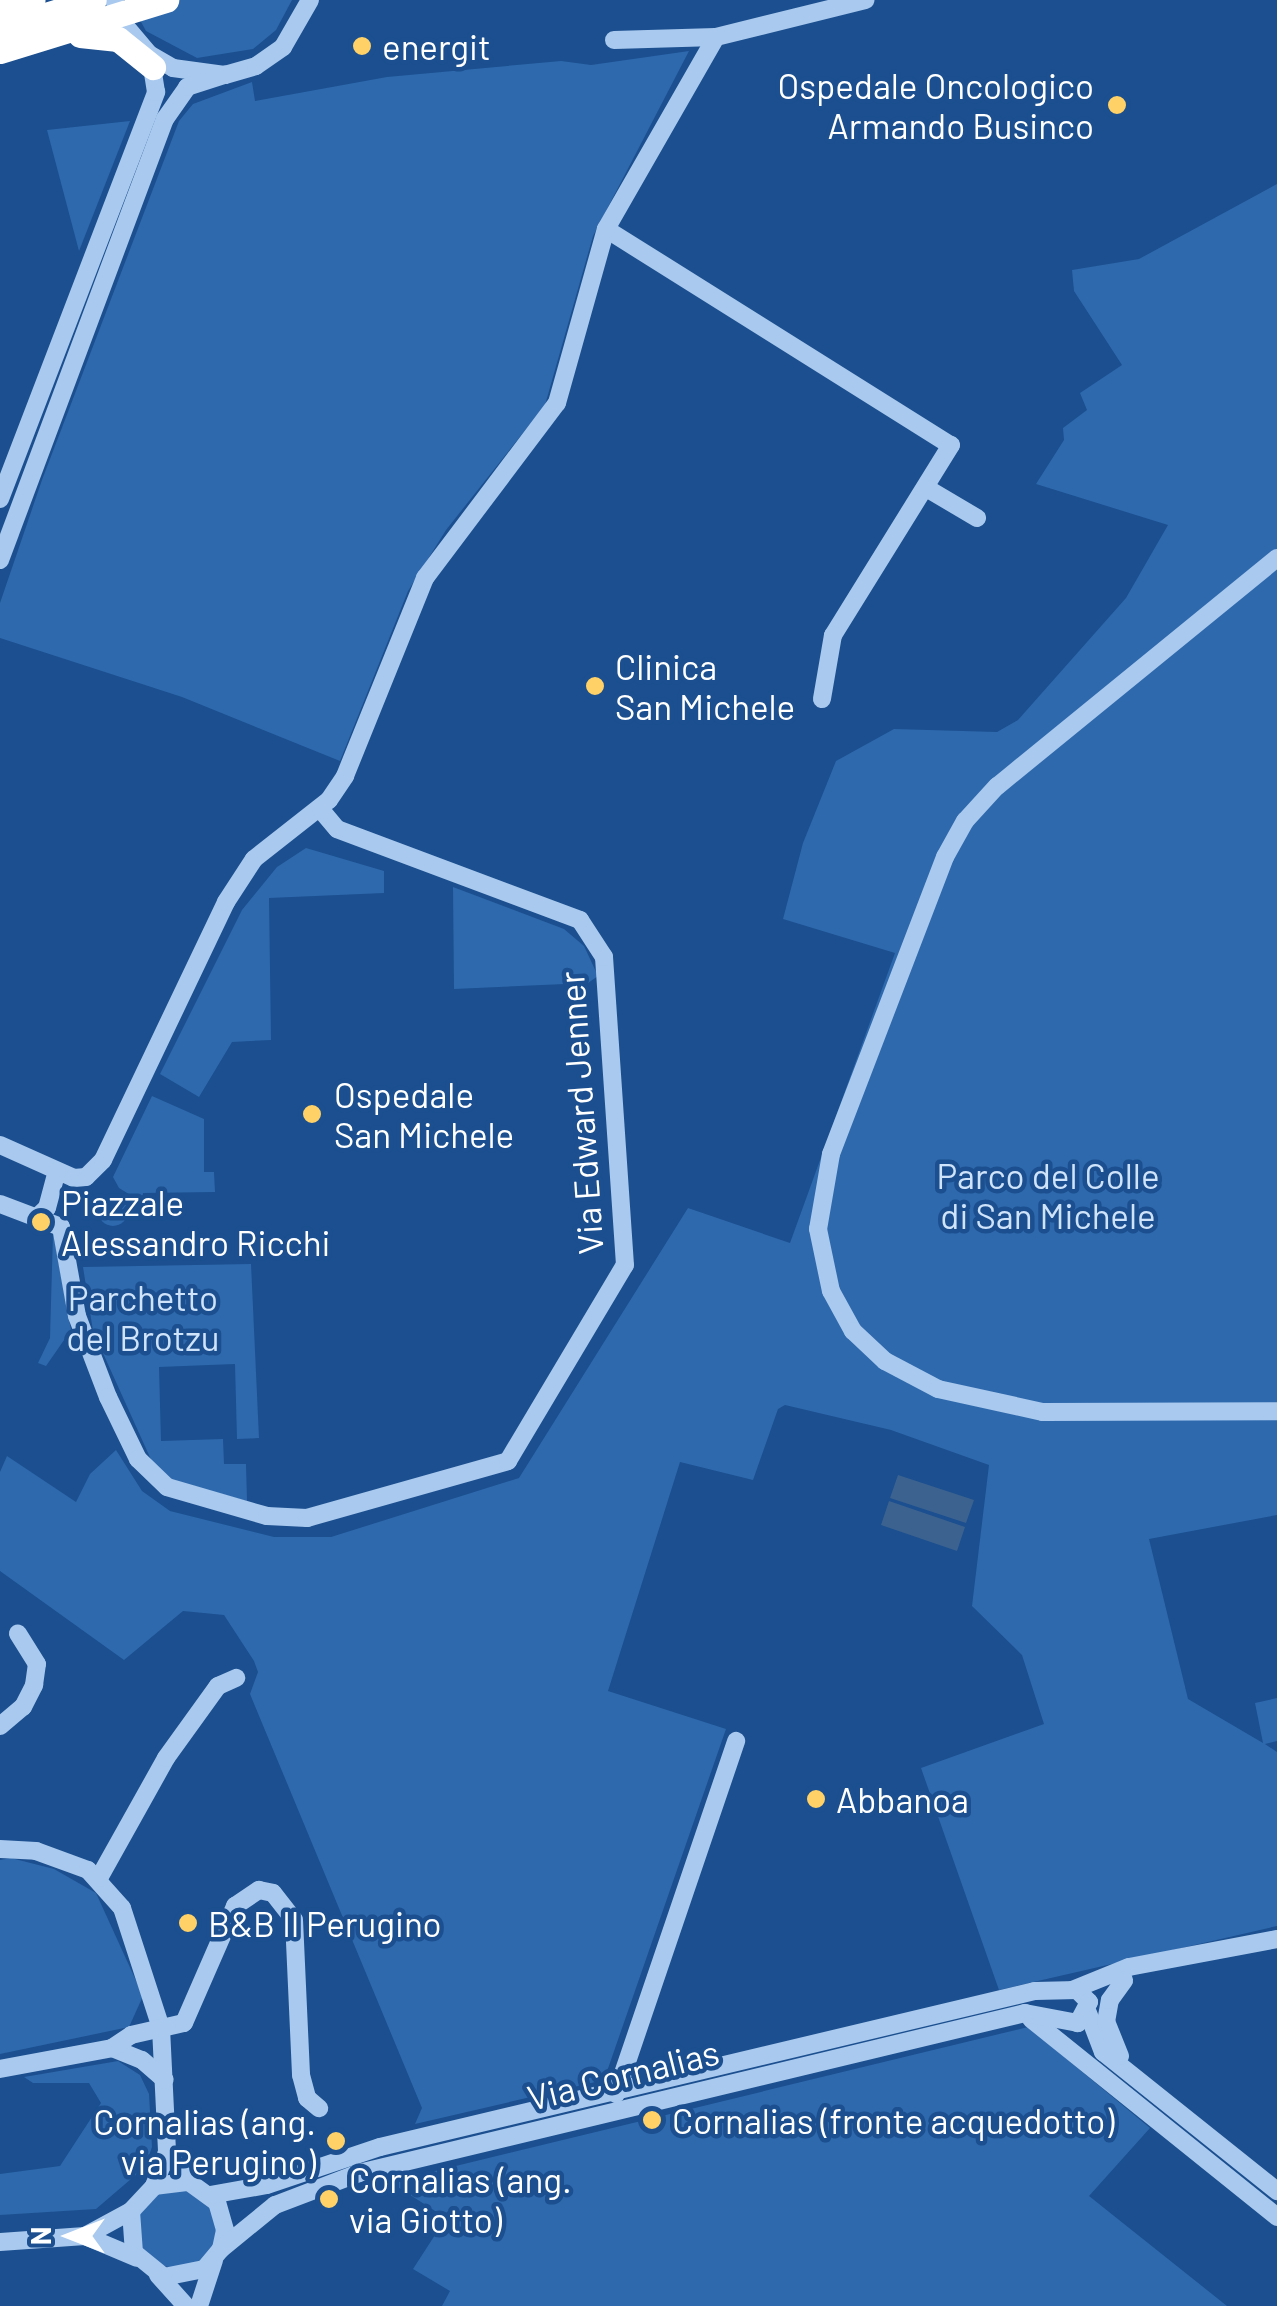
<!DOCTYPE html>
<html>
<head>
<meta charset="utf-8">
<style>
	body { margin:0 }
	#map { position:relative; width:1277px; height:2306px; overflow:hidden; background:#1b4f8f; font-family:Barlow,sans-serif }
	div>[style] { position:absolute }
	.green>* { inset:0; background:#2e69ad }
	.round { border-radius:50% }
	.water>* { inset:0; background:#3c6290 }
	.minor>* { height:18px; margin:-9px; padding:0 9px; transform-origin:9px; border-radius:9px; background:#a9c9ee }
	.highway>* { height:25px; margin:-12.5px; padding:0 12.5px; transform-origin:12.5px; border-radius:12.5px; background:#fff }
	.highway-bridge>* { height:25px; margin:-12.5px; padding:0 12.5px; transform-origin:12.5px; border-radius:12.5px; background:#fff }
	.dots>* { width:28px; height:28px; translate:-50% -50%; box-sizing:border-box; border:5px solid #1b4f8f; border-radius:50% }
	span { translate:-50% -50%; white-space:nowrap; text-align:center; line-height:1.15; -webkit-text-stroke:9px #1b4f8f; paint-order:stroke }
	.poi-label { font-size:35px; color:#fff }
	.left { translate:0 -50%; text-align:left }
	.right { translate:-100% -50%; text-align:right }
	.street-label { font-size:35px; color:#fff }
	.park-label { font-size:35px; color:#cfe3fa }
	.north { position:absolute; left:20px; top:2186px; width:100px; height:100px; -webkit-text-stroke:8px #1b4f8f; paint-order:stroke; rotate:270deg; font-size:28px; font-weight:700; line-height:40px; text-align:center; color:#fff }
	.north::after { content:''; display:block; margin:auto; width:35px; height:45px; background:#fff; clip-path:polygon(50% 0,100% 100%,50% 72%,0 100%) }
</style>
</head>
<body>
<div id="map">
	<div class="green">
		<div style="clip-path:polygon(129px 0,292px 0,276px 30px,253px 49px,197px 58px,146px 31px)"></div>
		<div style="clip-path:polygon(689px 51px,593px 236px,545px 405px,446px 530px,408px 591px,340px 761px,182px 697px,0 638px,0 603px,42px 480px,179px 121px,193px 104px,252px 82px,255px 101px,387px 77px,561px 61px,591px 65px)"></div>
		<div style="clip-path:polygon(130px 121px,79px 251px,47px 130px)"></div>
		<div style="clip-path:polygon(1277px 184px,1277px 1515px,1149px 1539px,1188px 1699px,1263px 1743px,1255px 1703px,1277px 1698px,1277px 1741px,1265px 1744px,1277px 1752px,1277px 1926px,999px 1990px,921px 1768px,1044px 1724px,1022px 1655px,972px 1606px,989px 1465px,891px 1430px,785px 1405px,778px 1409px,753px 1480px,680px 1462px,608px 1691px,726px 1729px,604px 2080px,415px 2124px,422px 2108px,250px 1694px,258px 1672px,254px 1661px,224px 1615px,183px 1611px,124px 1660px,0 1571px,0 1472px,7px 1456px,76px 1502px,90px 1474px,116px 1450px,142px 1491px,170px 1511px,274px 1537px,331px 1537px,519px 1478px,688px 1208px,790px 1243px,895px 953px,783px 919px,803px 843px,836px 761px,894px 729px,997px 732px,1018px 720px,1126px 598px,1168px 525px,1036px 484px,1064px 440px,1063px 428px,1087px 410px,1080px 393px,1122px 365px,1074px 291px,1072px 270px,1139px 259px)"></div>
		<div style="clip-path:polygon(306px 848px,384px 871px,384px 893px,269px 898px,271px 1040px,232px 1042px,199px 1097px,160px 1074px,242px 910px,277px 867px)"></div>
		<div style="clip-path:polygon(453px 887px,564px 929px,584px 946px,598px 976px,588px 983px,454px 989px)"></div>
		<div style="clip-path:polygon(152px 1096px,204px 1119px,204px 1172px,214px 1172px,215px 1192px,143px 1193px,142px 1202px,119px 1188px,113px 1177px)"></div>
		<div class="round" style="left:98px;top:1196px;width:30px;height:30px"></div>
		<div style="clip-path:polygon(53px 1233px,71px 1330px,46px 1366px,38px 1363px,50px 1338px)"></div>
		<div style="clip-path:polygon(251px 1264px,259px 1438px,237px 1439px,235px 1364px,159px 1367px,161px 1441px,223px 1439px,224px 1464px,246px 1464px,247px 1501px,170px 1480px,153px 1464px,93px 1331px,83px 1267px)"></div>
		<div style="clip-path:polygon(11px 1858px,54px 1869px,96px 1893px,143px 1996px,129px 2027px,0 2054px,0 1860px)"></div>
		<div style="clip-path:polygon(1028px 2027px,1150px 2128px,1089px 2196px,1227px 2306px,442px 2306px,450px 2291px,413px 2269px,446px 2218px,390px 2182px)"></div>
		<div style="clip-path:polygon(118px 2061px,140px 2075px,149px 2094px,152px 2147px,145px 2167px,96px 2209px,0 2215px,0 2174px,60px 2166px,101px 2103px,89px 2083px,33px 2083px,24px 2077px)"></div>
		<div class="round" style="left:137px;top:2188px;width:80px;height:80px"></div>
	</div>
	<div class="water">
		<div style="clip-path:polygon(898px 1475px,974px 1500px,966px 1523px,890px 1498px)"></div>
		<div style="clip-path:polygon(889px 1501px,965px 1527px,957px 1551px,881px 1525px)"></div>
	</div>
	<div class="minor">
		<div style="left:114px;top:0;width:23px;rotate:70deg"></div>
		<div style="left:122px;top:22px;width:42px;rotate:49.8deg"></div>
		<div style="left:149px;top:54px;width:28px;rotate:30deg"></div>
		<div style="left:173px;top:68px;width:52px;rotate:7.7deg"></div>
		<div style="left:225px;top:75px;width:32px;rotate:-16deg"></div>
		<div style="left:256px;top:66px;width:33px;rotate:-35deg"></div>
		<div style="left:283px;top:47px;width:54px;rotate:-60.1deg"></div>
		<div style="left:614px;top:40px;width:102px;rotate:-1.7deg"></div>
		<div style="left:716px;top:37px;width:154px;rotate:-13.9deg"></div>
		<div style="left:606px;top:229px;width:407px;rotate:32.1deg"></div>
		<div style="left:951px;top:445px;width:224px;rotate:121.8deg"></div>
		<div style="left:833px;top:635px;width:65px;rotate:99.8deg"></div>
		<div style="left:928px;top:489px;width:57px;rotate:30.6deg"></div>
		<div style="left:0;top:499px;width:436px;rotate:-69deg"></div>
		<div style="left:156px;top:92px;width:33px;rotate:-99deg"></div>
		<div style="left:1277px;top:558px;width:361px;rotate:140.8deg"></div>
		<div style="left:997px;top:786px;width:47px;rotate:132.4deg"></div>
		<div style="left:965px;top:821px;width:41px;rotate:119.1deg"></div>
		<div style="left:945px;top:857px;width:318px;rotate:111deg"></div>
		<div style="left:831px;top:1154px;width:76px;rotate:99.8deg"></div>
		<div style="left:818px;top:1229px;width:63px;rotate:78.2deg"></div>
		<div style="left:831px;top:1291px;width:46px;rotate:61.2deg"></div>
		<div style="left:853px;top:1331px;width:44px;rotate:43.2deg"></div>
		<div style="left:885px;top:1361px;width:60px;rotate:27.8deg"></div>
		<div style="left:938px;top:1389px;width:107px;rotate:12.4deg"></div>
		<div style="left:1043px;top:1412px;width:234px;rotate:-0.2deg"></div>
		<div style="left:0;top:560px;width:471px;rotate:-69.5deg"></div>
		<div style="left:165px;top:119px;width:39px;rotate:-55deg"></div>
		<div style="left:187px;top:87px;width:40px;rotate:-18deg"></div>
		<div style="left:0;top:1145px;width:81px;rotate:24deg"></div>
		<div style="left:74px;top:1178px;width:12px;rotate:-5deg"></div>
		<div style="left:86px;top:1177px;width:24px;rotate:-45deg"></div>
		<div style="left:103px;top:1160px;width:286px;rotate:-64.5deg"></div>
		<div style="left:226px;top:902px;width:51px;rotate:-56.9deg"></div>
		<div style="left:254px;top:859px;width:95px;rotate:-38.2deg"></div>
		<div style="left:329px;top:800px;width:29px;rotate:-56deg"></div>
		<div style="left:345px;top:776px;width:214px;rotate:-68deg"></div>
		<div style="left:425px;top:578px;width:219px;rotate:-53deg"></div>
		<div style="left:557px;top:403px;width:181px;rotate:-74.3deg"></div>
		<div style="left:606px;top:229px;width:221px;rotate:-60.2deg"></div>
		<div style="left:0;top:1204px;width:65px;rotate:20.7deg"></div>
		<div style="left:61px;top:1227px;width:90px;rotate:79.8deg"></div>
		<div style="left:77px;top:1316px;width:87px;rotate:69.1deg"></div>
		<div style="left:108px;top:1397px;width:69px;rotate:64.2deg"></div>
		<div style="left:138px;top:1459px;width:40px;rotate:44deg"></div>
		<div style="left:167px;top:1487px;width:104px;rotate:16.2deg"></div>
		<div style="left:267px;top:1516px;width:40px;rotate:2.9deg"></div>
		<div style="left:307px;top:1518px;width:209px;rotate:-15.8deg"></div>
		<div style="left:508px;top:1461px;width:228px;rotate:-59.2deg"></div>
		<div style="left:625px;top:1265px;width:309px;rotate:-93.9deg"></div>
		<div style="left:604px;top:957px;width:44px;rotate:-123deg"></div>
		<div style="left:580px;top:920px;width:259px;rotate:-159.5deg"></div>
		<div style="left:337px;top:829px;width:25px;rotate:-130deg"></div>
		<div style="left:35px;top:1219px;width:16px;rotate:-43deg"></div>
		<div style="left:47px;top:1208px;width:38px;rotate:-75deg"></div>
		<div style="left:0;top:1726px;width:30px;rotate:-40deg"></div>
		<div style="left:23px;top:1707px;width:25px;rotate:-63deg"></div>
		<div style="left:34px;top:1685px;width:21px;rotate:-82deg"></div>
		<div style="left:37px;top:1664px;width:36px;rotate:-122deg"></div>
		<div style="left:0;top:1849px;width:36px;rotate:3deg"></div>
		<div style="left:36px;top:1851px;width:55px;rotate:20.1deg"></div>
		<div style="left:88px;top:1870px;width:51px;rotate:48.2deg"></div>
		<div style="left:122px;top:1908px;width:126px;rotate:72deg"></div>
		<div style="left:161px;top:2028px;width:124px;rotate:87.2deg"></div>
		<div style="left:167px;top:2152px;width:36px;rotate:111deg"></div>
		<div style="left:99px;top:1878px;width:137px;rotate:-60.8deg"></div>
		<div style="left:166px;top:1758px;width:89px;rotate:-54.2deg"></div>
		<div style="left:218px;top:1686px;width:20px;rotate:-24deg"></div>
		<div style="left:1072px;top:1990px;width:61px;rotate:-22deg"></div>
		<div style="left:1129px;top:1967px;width:151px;rotate:-10.7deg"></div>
		<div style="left:1088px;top:2013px;width:42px;rotate:69deg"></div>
		<div style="left:1103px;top:2052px;width:223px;rotate:38.6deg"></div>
		<div style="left:1031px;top:2019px;width:316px;rotate:38.8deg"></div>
		<div style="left:112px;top:2048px;width:32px;rotate:22deg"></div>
		<div style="left:142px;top:2060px;width:30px;rotate:41deg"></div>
		<div style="left:1120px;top:2056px;width:37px;rotate:-112deg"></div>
		<div style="left:1106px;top:2022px;width:22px;rotate:-80deg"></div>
		<div style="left:1110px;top:2000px;width:24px;rotate:-54deg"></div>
		<div style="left:0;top:2069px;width:114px;rotate:-10.6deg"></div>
		<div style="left:112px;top:2048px;width:23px;rotate:-34deg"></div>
		<div style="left:131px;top:2035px;width:54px;rotate:-12.8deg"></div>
		<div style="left:184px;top:2023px;width:128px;rotate:-66.4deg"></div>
		<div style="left:235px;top:1906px;width:29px;rotate:-34deg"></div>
		<div style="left:259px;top:1890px;width:14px;rotate:12deg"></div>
		<div style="left:273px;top:1893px;width:34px;rotate:52deg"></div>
		<div style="left:294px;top:1920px;width:155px;rotate:87.4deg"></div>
		<div style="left:301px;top:2075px;width:24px;rotate:75deg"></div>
		<div style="left:307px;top:2098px;width:16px;rotate:40deg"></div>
		<div style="left:616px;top:2094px;width:373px;rotate:-71.2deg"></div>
		<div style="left:167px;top:2152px;width:37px;rotate:54deg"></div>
		<div style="left:189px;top:2182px;width:34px;rotate:36deg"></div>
		<div style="left:217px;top:2202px;width:29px;rotate:74deg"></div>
		<div style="left:225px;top:2230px;width:19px;rotate:102deg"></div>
		<div style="left:221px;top:2249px;width:26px;rotate:130deg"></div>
		<div style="left:204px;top:2269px;width:41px;rotate:168.7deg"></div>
		<div style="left:164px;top:2277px;width:38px;rotate:-141deg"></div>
		<div style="left:134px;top:2253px;width:42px;rotate:-94.1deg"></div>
		<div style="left:131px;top:2211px;width:34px;rotate:-47deg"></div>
		<div style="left:154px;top:2186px;width:35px;rotate:-7deg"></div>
		<div style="left:210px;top:2195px;width:58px;rotate:-10deg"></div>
		<div style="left:267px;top:2185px;width:119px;rotate:-18.6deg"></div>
		<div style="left:380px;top:2147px;width:673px;rotate:-13.4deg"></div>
		<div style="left:1035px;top:1991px;width:42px;rotate:-1.4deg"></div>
		<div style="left:1077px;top:1990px;width:17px;rotate:45deg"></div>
		<div style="left:1089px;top:2002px;width:24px;rotate:118deg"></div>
		<div style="left:1078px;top:2023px;width:54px;rotate:-169.3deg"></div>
		<div style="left:1025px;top:2013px;width:685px;rotate:166.49deg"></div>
		<div style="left:359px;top:2173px;width:90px;rotate:159.1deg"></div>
		<div style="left:275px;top:2205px;width:70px;rotate:140.8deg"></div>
		<div style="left:85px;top:2236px;width:52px;rotate:-28.5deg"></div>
		<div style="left:0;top:2242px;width:85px;rotate:-4deg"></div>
		<div style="left:85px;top:2236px;width:56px;rotate:22.9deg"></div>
		<div style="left:158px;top:2275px;width:42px;rotate:47.9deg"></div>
		<div style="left:199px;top:2306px;width:48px;rotate:-71.9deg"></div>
	</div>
	<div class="highway">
		<div style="left:0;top:10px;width:34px;rotate:-17deg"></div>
		<div style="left:0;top:29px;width:98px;rotate:-17.1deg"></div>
		<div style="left:80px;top:35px;width:38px;rotate:6deg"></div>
		<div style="left:118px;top:39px;width:45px;rotate:38.7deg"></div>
	</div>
	<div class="highway-bridge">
		<div style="left:0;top:51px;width:174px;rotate:-17.1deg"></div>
	</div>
	<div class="dots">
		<div style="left:362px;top:46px;background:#ffd166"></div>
		<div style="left:1117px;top:105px;background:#ffd166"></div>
		<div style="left:595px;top:686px;background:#ffd166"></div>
		<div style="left:312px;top:1114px;background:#ffd166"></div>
		<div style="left:41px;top:1222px;background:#ffd166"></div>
		<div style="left:816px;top:1799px;background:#ffd166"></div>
		<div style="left:188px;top:1923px;background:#ffd166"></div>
		<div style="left:652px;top:2120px;background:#ffd166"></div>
		<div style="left:336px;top:2141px;background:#ffd166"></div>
		<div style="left:329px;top:2199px;background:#ffd166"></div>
	</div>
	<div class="poi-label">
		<span class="left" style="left:382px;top:46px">energit</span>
		<span class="right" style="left:1094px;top:105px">Ospedale Oncologico<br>Armando Businco</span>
		<span class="left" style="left:615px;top:686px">Clinica<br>San Michele</span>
		<span class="left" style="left:334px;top:1114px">Ospedale<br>San Michele</span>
		<span class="left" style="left:61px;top:1222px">Piazzale<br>Alessandro Ricchi</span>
		<span class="left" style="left:836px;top:1799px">Abbanoa</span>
		<span class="left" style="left:208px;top:1923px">B&amp;B Il Perugino</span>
		<span class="left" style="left:672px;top:2120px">Cornalias (fronte acquedotto)</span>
		<span class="right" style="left:316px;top:2141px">Cornalias (ang.<br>via Perugino)</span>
		<span class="left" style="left:349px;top:2199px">Cornalias (ang.<br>via Giotto)</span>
	</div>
	<div class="street-label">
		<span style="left:580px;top:1113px;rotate:-94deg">Via Edward Jenner</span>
		<span style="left:623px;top:2074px;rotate:-14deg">Via Cornalias</span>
	</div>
	<div class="park-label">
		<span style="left:1048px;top:1195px">Parco del Colle<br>di San Michele</span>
		<span style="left:143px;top:1317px">Parchetto<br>del Brotzu</span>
	</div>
	<div class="north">N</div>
</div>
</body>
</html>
